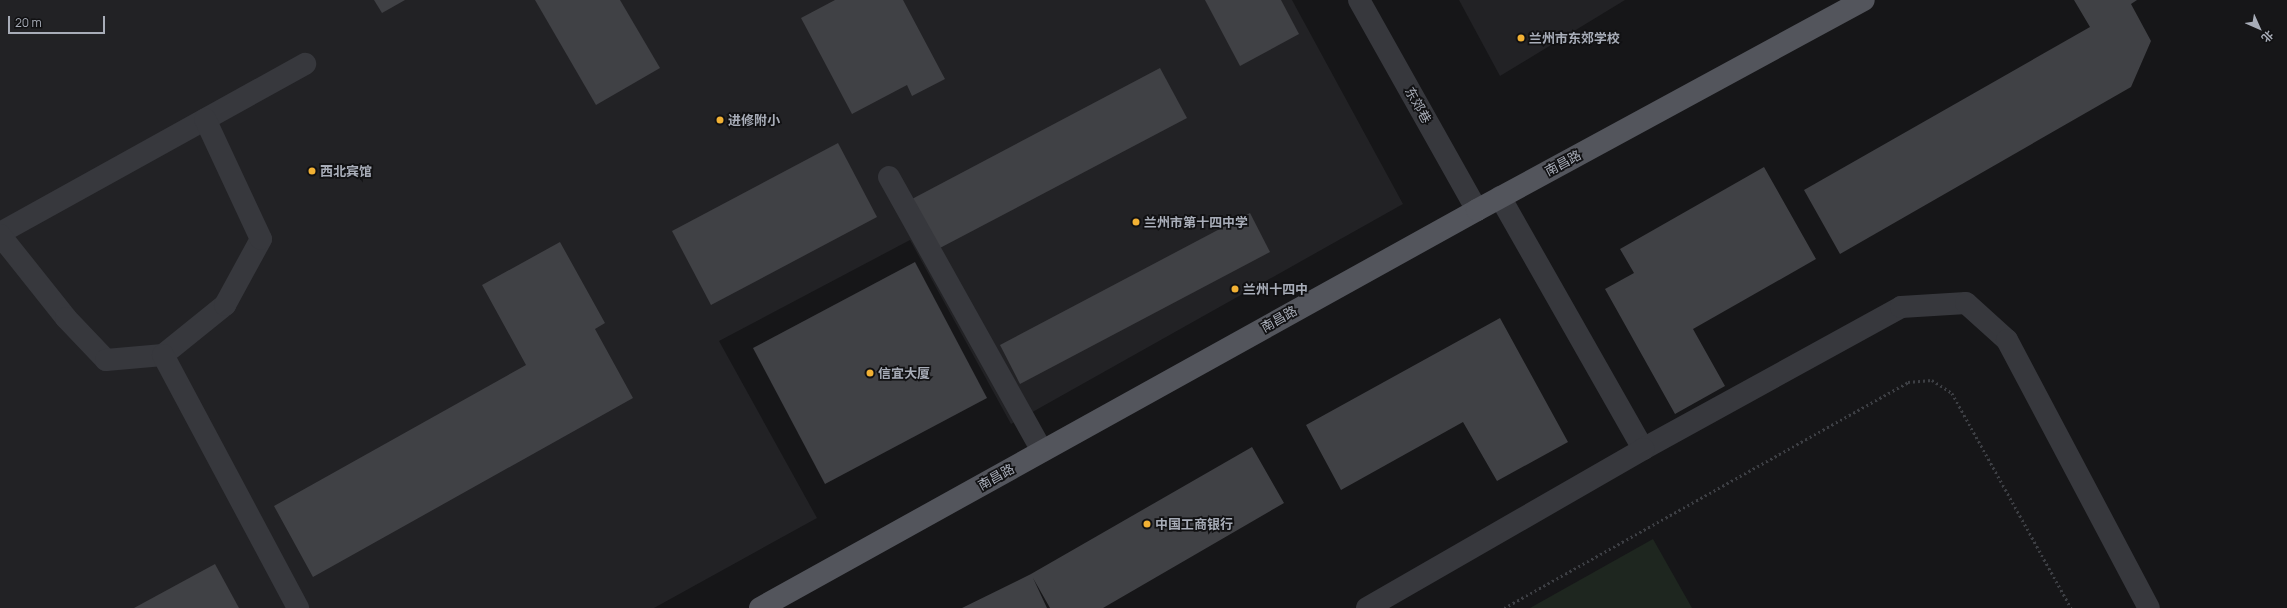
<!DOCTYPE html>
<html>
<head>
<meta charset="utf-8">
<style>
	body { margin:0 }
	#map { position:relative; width:2287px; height:608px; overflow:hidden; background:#161618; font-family:Manrope,"Noto Sans SC",sans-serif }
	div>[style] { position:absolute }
	.built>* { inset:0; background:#222225 }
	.green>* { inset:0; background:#1e261f }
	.building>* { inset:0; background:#404145 }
	.path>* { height:2.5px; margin-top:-1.25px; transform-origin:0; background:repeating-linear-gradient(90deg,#3d3f44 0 2px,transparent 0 5px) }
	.minor>* { height:22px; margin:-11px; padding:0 11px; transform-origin:11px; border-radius:11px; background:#37383d }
	.major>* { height:22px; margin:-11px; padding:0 11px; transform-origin:11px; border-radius:11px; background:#53555c }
	.dots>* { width:11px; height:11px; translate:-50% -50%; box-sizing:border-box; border:2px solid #111113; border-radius:50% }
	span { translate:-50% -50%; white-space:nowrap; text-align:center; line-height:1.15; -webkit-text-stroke:3.5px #111113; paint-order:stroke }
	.poi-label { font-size:13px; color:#a8adb8; font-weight:700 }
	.left { translate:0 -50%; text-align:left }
	.street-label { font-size:13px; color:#a8adb8 }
	.north { position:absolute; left:2239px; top:8px; width:40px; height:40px; -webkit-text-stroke:3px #111113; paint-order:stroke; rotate:135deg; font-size:11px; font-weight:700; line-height:16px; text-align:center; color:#a8adb8 }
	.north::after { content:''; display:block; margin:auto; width:14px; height:18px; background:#a8adb8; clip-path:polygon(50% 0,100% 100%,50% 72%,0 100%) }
	.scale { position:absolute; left:8px; top:16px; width:97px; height:18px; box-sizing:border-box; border:2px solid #a8adb8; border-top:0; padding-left:5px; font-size:12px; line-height:14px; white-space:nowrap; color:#a8adb8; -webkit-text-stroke:3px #111113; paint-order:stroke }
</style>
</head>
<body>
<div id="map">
	<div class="built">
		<div style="clip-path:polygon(0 0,1292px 0,1403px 204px,1011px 424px,910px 240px,719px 341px,817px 518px,654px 608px,0 608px)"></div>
		<div style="clip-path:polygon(1459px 0,1625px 0,1500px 76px)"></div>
	</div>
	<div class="green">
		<div style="clip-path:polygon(1653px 539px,1692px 608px,1530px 608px)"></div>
	</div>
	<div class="building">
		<div style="clip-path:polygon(374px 0,405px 0,382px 13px)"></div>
		<div style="clip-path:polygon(535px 0,620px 0,660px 68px,596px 105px)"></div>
		<div style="clip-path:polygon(835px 0,903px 0,945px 79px,912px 96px,907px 85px,852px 114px,801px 18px)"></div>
		<div style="clip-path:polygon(1205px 0,1281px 0,1299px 34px,1240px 66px)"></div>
		<div style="clip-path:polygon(2074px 0,2137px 0,2131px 4px,2151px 41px,2131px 87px,1840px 254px,1804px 190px,2090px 27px)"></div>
		<div style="clip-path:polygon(1160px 68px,1187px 118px,938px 249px,912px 199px)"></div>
		<div style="clip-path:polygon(838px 143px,877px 217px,711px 305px,672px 231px)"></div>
		<div style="clip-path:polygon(1764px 167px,1816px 259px,1693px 329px,1725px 386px,1675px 414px,1605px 289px,1634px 273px,1620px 249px)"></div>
		<div style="clip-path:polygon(1250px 213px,1270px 252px,1020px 384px,1000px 345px)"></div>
		<div style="clip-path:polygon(560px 242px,605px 323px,595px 329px,633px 398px,313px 577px,274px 506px,526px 365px,482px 285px)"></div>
		<div style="clip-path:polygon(915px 262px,987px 398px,825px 484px,753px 348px)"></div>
		<div style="clip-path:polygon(1500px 318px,1568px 442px,1497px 481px,1463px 422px,1341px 490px,1306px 425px)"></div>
		<div style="clip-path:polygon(1252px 447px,1284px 503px,1103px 608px,1050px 608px,1033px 578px,1047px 608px,962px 608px,1031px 574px)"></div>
		<div style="clip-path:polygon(215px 564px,239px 608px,134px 608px)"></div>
	</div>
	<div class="path">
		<div style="left:1504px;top:608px;width:463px;rotate:-29.2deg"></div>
		<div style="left:1908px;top:382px;width:24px;rotate:-5deg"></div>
		<div style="left:1932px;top:380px;width:24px;rotate:33deg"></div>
		<div style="left:1952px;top:393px;width:246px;rotate:61deg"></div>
	</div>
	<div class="minor">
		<div style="left:1359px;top:0;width:241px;rotate:60.7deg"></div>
		<div style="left:889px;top:177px;width:314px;rotate:60.8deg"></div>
		<div style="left:1500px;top:197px;width:290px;rotate:60.4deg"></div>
		<div style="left:1643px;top:449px;width:294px;rotate:-28.8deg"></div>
		<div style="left:1901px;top:307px;width:65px;rotate:-3.5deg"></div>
		<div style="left:1966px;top:303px;width:55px;rotate:42.1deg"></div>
		<div style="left:2007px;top:340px;width:303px;rotate:62.1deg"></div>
		<div style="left:0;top:233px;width:349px;rotate:-29deg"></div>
		<div style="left:0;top:235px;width:106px;rotate:51.5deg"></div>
		<div style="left:66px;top:318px;width:58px;rotate:46.4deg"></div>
		<div style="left:106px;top:360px;width:57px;rotate:-5deg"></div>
		<div style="left:163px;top:355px;width:80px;rotate:-38.9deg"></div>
		<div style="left:225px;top:305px;width:75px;rotate:-61.4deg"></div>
		<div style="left:261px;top:239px;width:132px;rotate:-115deg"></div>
		<div style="left:163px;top:355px;width:287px;rotate:61.9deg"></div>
		<div style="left:1367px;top:608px;width:319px;rotate:-29.9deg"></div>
	</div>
	<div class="major">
		<div style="left:760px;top:608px;width:820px;rotate:-29.03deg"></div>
		<div style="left:1477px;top:210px;width:440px;rotate:-28.5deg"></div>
	</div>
	<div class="dots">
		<div style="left:1521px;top:38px;background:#f2b134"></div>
		<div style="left:720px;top:120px;background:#f2b134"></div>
		<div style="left:312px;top:171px;background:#f2b134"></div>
		<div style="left:1136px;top:222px;background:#f2b134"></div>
		<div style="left:1235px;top:289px;background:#f2b134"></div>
		<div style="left:870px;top:373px;background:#f2b134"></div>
		<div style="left:1147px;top:524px;background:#f2b134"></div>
	</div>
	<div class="poi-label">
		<span class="left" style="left:1529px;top:38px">兰州市东郊学校</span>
		<span class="left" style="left:728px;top:120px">进修附小</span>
		<span class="left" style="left:320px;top:171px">西北宾馆</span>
		<span class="left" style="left:1144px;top:222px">兰州市第十四中学</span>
		<span class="left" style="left:1243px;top:289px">兰州十四中</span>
		<span class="left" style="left:878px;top:373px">信宜大厦</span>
		<span class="left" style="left:1155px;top:524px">中国工商银行</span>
	</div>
	<div class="street-label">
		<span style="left:1418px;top:105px;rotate:61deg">东郊巷</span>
		<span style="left:1563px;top:163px;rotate:-28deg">南昌路</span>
		<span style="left:1279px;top:319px;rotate:-29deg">南昌路</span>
		<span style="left:996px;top:477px;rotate:-29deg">南昌路</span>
	</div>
	<div class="north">北</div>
	<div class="scale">20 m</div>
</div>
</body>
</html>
